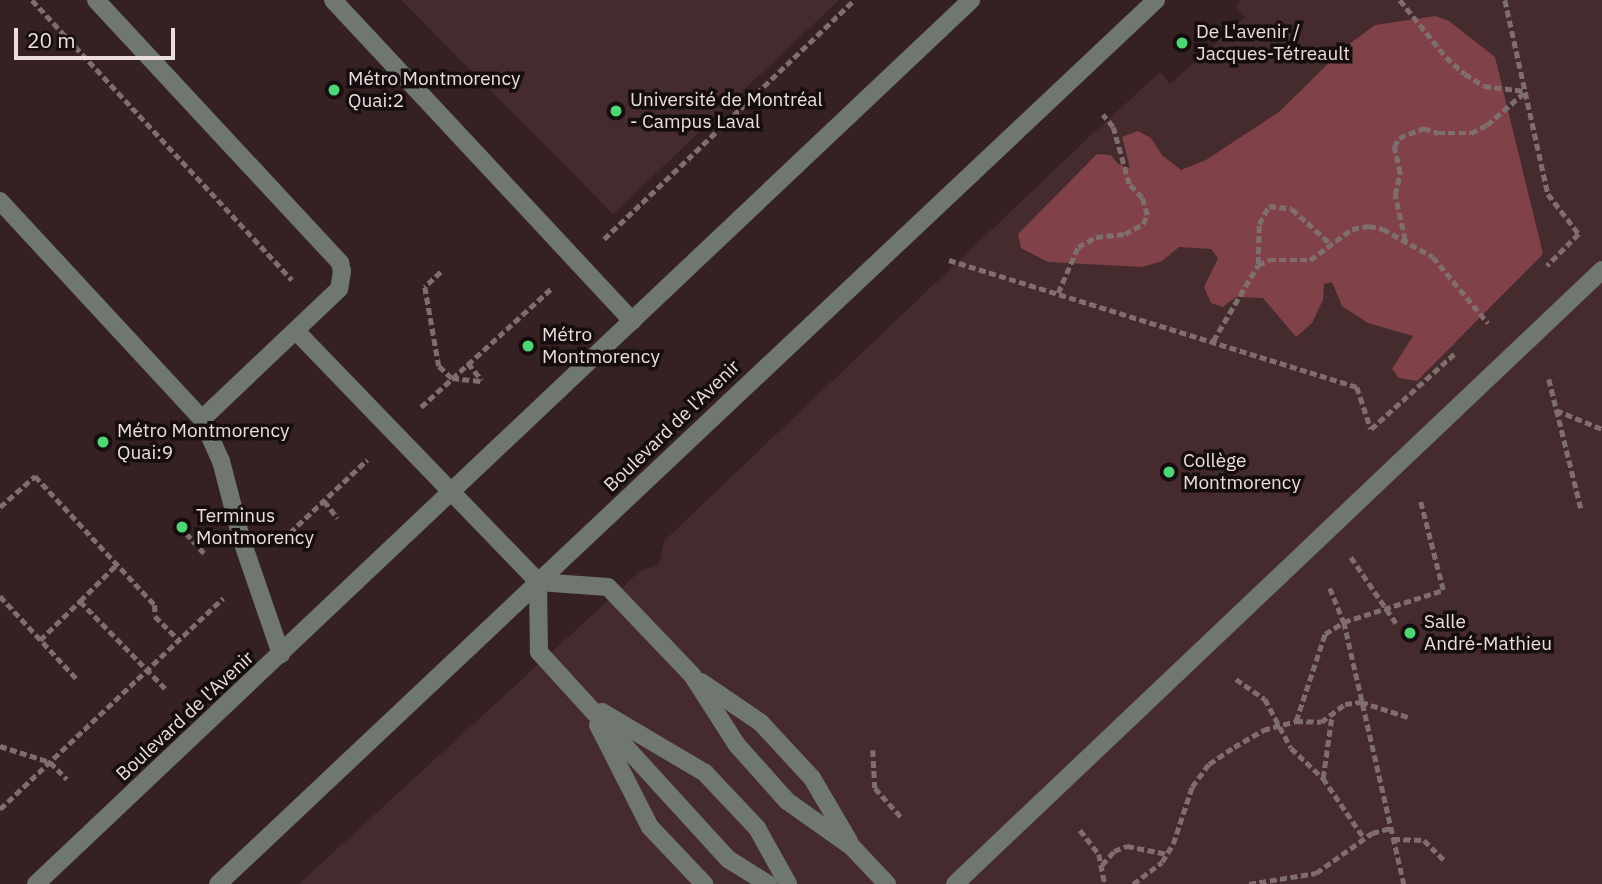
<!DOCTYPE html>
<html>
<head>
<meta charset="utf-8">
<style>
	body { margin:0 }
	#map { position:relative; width:1602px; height:884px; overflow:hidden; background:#352122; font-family:"IBM Plex Sans",sans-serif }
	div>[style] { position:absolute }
	.built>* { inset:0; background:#452b2d }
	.forest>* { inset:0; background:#804148 }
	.path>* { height:4.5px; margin-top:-2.25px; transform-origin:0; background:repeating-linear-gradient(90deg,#806e6f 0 7px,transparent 0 10.5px) }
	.minor>* { height:18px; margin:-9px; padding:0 9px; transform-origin:9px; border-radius:9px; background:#6f7770 }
	.dots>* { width:19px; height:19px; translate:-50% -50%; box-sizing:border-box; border:4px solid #160d0e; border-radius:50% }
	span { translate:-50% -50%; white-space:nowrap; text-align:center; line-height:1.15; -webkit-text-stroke:7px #160d0e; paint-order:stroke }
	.poi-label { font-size:19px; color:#ecdedf }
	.left { translate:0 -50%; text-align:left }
	.street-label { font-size:19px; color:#ecdedf }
	.scale { position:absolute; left:14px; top:28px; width:161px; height:32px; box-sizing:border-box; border:4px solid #ecdedf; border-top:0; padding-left:9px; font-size:21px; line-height:24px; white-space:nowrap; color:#ecdedf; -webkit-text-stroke:5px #160d0e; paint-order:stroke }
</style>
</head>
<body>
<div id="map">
	<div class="built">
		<div style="clip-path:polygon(401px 0,839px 0,613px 214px)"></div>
		<div style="clip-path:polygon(1241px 0,1602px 0,1602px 884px,299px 884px,640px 571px,659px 564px,664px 541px,1087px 139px,1160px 72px,1170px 84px,1245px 17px,1235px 6px)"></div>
	</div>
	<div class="forest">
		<div style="clip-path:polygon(1435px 16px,1449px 21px,1495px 57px,1543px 254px,1417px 381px,1399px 378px,1392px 369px,1413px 336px,1368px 323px,1342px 306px,1332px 282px,1324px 284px,1323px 300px,1312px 323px,1296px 337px,1263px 298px,1236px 297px,1223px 307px,1211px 303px,1204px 287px,1218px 258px,1211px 249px,1179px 247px,1162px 261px,1143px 267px,1048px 262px,1021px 248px,1018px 234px,1097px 154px,1111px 155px,1118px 164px,1130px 168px,1122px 137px,1138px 131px,1151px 138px,1162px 155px,1181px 170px,1206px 160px,1279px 112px,1344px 48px,1375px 25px)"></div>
	</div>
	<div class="path">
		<div style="left:32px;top:0;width:382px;rotate:47.1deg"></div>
		<div style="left:1400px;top:0;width:73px;rotate:51.1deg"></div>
		<div style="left:1446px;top:57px;width:25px;rotate:42deg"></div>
		<div style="left:1465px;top:74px;width:22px;rotate:32deg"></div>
		<div style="left:1484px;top:86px;width:41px;rotate:7deg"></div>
		<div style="left:1505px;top:0;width:199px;rotate:77.5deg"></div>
		<div style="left:1548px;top:194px;width:51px;rotate:52.2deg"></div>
		<div style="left:1579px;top:234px;width:45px;rotate:135deg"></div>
		<div style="left:604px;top:239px;width:346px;rotate:-43.7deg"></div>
		<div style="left:1405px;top:240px;width:46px;rotate:-102.5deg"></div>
		<div style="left:1395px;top:195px;width:23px;rotate:-77deg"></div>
		<div style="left:1400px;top:173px;width:27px;rotate:-103deg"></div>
		<div style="left:1394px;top:147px;width:10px;rotate:-61deg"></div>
		<div style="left:1399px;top:138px;width:27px;rotate:-22deg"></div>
		<div style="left:1424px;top:128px;width:15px;rotate:20deg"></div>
		<div style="left:1438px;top:133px;width:33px"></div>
		<div style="left:1471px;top:133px;width:18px;rotate:-27deg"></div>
		<div style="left:1487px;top:125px;width:52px;rotate:-41.1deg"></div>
		<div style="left:949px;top:260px;width:427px;rotate:17.3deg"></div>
		<div style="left:1357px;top:387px;width:44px;rotate:71.6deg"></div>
		<div style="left:1371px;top:429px;width:112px;rotate:-42.1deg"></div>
		<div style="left:1258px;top:264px;width:40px;rotate:-88.6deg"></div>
		<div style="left:1259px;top:224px;width:21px;rotate:-61deg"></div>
		<div style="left:1269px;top:206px;width:23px;rotate:7deg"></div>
		<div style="left:1292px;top:209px;width:54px;rotate:42deg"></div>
		<div style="left:441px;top:272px;width:22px;rotate:137deg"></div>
		<div style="left:425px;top:287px;width:80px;rotate:80deg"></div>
		<div style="left:439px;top:366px;width:18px;rotate:43deg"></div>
		<div style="left:452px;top:378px;width:31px;rotate:6deg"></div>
		<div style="left:1058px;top:293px;width:50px;rotate:-66.5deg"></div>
		<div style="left:1078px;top:247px;width:21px;rotate:-29deg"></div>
		<div style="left:1096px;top:237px;width:29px;rotate:-6deg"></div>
		<div style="left:1125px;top:234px;width:21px;rotate:-29deg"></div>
		<div style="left:1143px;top:224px;width:10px;rotate:-66deg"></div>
		<div style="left:1147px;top:215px;width:18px;rotate:-106deg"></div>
		<div style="left:1142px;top:198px;width:19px;rotate:-133deg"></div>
		<div style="left:1129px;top:184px;width:59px;rotate:-105.7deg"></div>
		<div style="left:1113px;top:127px;width:16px;rotate:-130deg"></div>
		<div style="left:1213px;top:341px;width:88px;rotate:-59.4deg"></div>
		<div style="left:1258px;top:265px;width:12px;rotate:-24deg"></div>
		<div style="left:1269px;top:260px;width:41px"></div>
		<div style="left:1310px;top:260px;width:52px;rotate:-36.4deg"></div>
		<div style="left:1352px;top:229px;width:17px;rotate:-10deg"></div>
		<div style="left:1369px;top:226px;width:14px;rotate:12deg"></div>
		<div style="left:1383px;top:229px;width:57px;rotate:29.2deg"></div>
		<div style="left:1433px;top:257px;width:86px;rotate:50.2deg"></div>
		<div style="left:468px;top:363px;width:22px;rotate:51deg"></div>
		<div style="left:1549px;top:379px;width:133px;rotate:76.1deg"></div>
		<div style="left:421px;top:407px;width:177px;rotate:-42.3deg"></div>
		<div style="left:1556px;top:410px;width:50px;rotate:22.4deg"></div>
		<div style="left:324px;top:501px;width:22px;rotate:51deg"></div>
		<div style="left:0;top:507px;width:47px;rotate:-41.5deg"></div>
		<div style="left:35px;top:476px;width:176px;rotate:47.1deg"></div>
		<div style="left:155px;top:605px;width:11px;rotate:90deg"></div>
		<div style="left:155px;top:616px;width:34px;rotate:45deg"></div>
		<div style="left:186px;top:533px;width:27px;rotate:48deg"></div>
		<div style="left:282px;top:540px;width:117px;rotate:-43.3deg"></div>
		<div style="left:1351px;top:557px;width:80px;rotate:55.7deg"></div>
		<div style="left:1330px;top:588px;width:37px;rotate:68deg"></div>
		<div style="left:1344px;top:622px;width:269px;rotate:77.1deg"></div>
		<div style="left:0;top:596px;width:112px;rotate:47.2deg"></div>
		<div style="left:80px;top:601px;width:52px;rotate:-45deg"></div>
		<div style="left:40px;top:640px;width:56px;rotate:-44.3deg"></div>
		<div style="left:80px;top:601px;width:122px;rotate:45.7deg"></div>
		<div style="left:1236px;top:679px;width:35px;rotate:35deg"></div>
		<div style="left:1265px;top:699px;width:55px;rotate:62deg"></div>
		<div style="left:1291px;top:748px;width:44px;rotate:43.2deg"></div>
		<div style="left:1323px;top:778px;width:73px;rotate:55.7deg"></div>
		<div style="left:1296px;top:721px;width:92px;rotate:-71.6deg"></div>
		<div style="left:1325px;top:634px;width:22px;rotate:-32deg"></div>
		<div style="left:1344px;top:622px;width:104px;rotate:-17.9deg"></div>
		<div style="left:1443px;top:590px;width:93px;rotate:-104.3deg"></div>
		<div style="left:0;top:746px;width:52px;rotate:17.7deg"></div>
		<div style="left:50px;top:762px;width:24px;rotate:45deg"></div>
		<div style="left:873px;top:750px;width:38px;rotate:87deg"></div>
		<div style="left:875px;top:788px;width:39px;rotate:48deg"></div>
		<div style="left:1323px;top:778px;width:65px;rotate:-82deg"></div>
		<div style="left:0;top:809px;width:307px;rotate:-43.4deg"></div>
		<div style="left:1080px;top:830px;width:31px;rotate:52deg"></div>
		<div style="left:1099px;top:854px;width:31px;rotate:79deg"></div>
		<div style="left:1393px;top:839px;width:31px;rotate:2deg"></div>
		<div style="left:1424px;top:840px;width:31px;rotate:45deg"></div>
		<div style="left:1102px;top:865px;width:18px;rotate:-49deg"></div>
		<div style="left:1114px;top:851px;width:14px;rotate:-21deg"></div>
		<div style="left:1127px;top:846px;width:41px;rotate:11.3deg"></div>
		<div style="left:1133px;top:884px;width:36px;rotate:-37deg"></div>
		<div style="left:1162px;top:862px;width:21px;rotate:-59deg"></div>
		<div style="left:1173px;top:844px;width:60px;rotate:-71.6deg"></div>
		<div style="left:1192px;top:787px;width:29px;rotate:-54deg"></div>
		<div style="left:1209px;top:764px;width:30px;rotate:-34deg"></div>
		<div style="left:1234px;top:747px;width:34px;rotate:-30deg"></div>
		<div style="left:1263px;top:730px;width:34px;rotate:-15deg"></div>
		<div style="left:1296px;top:721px;width:25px;rotate:2deg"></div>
		<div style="left:1321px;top:722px;width:30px;rotate:-37deg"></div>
		<div style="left:1345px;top:704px;width:16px;rotate:-7deg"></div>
		<div style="left:1361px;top:702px;width:52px;rotate:17.7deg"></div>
		<div style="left:1249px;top:884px;width:68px;rotate:-9.3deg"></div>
		<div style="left:1316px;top:873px;width:69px;rotate:-35.5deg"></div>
		<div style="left:1372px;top:833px;width:20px;rotate:-15deg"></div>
	</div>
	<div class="minor">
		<div style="left:96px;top:0;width:359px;rotate:47.1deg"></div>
		<div style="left:340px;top:263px;width:8px;rotate:76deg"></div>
		<div style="left:342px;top:271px;width:18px;rotate:99deg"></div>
		<div style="left:339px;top:289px;width:189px;rotate:136.5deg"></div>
		<div style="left:333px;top:0;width:439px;rotate:47deg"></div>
		<div style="left:0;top:201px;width:297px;rotate:47.2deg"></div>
		<div style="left:202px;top:419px;width:46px;rotate:65.7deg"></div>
		<div style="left:221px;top:461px;width:80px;rotate:75.4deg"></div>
		<div style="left:241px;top:538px;width:123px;rotate:71deg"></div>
		<div style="left:296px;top:331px;width:349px;rotate:46deg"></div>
		<div style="left:538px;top:582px;width:70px;rotate:89.2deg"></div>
		<div style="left:539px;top:652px;width:280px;rotate:47.6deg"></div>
		<div style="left:728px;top:859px;width:47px;rotate:32deg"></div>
		<div style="left:538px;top:582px;width:70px;rotate:4.1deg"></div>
		<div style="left:608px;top:587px;width:122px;rotate:46.3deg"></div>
		<div style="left:692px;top:675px;width:83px;rotate:57.3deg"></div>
		<div style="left:737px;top:745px;width:75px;rotate:48.2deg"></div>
		<div style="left:787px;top:801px;width:80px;rotate:35.3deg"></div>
		<div style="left:852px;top:847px;width:51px;rotate:46.6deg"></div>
		<div style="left:701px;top:682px;width:73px;rotate:34.3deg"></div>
		<div style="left:761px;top:723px;width:75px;rotate:47.2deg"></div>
		<div style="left:812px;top:778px;width:73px;rotate:59.6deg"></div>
		<div style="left:602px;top:712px;width:120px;rotate:30.6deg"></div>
		<div style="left:705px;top:773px;width:76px;rotate:46.6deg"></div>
		<div style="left:757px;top:828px;width:64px;rotate:61deg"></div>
		<div style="left:598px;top:725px;width:114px;rotate:63deg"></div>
		<div style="left:650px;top:827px;width:79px;rotate:46.5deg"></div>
		<div style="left:36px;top:884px;width:1287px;rotate:-43.39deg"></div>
		<div style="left:218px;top:884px;width:1289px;rotate:-43.3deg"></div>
		<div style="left:955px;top:884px;width:892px;rotate:-43.5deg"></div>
	</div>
	<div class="dots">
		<div style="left:1182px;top:43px;background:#4ed675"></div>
		<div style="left:334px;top:90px;background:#4ed675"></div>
		<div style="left:616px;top:111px;background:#4ed675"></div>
		<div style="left:528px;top:346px;background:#4ed675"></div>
		<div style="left:103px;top:442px;background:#4ed675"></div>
		<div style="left:1169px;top:472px;background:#4ed675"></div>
		<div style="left:182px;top:527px;background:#4ed675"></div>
		<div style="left:1410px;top:633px;background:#4ed675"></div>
	</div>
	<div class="poi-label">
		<span class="left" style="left:1196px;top:43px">De L'avenir /<br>Jacques-Tétreault</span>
		<span class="left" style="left:348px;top:90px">Métro Montmorency<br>Quai:2</span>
		<span class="left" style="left:630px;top:111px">Université de Montréal<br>- Campus Laval</span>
		<span class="left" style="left:542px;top:346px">Métro<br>Montmorency</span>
		<span class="left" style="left:117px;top:442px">Métro Montmorency<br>Quai:9</span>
		<span class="left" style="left:1183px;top:472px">Collège<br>Montmorency</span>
		<span class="left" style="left:196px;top:527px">Terminus<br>Montmorency</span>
		<span class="left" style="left:1424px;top:633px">Salle<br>André-Mathieu</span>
	</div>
	<div class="street-label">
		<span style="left:672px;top:426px;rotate:-44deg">Boulevard de l'Avenir</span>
		<span style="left:185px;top:716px;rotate:-43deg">Boulevard de l'Avenir</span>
	</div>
	<div class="scale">20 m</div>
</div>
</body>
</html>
